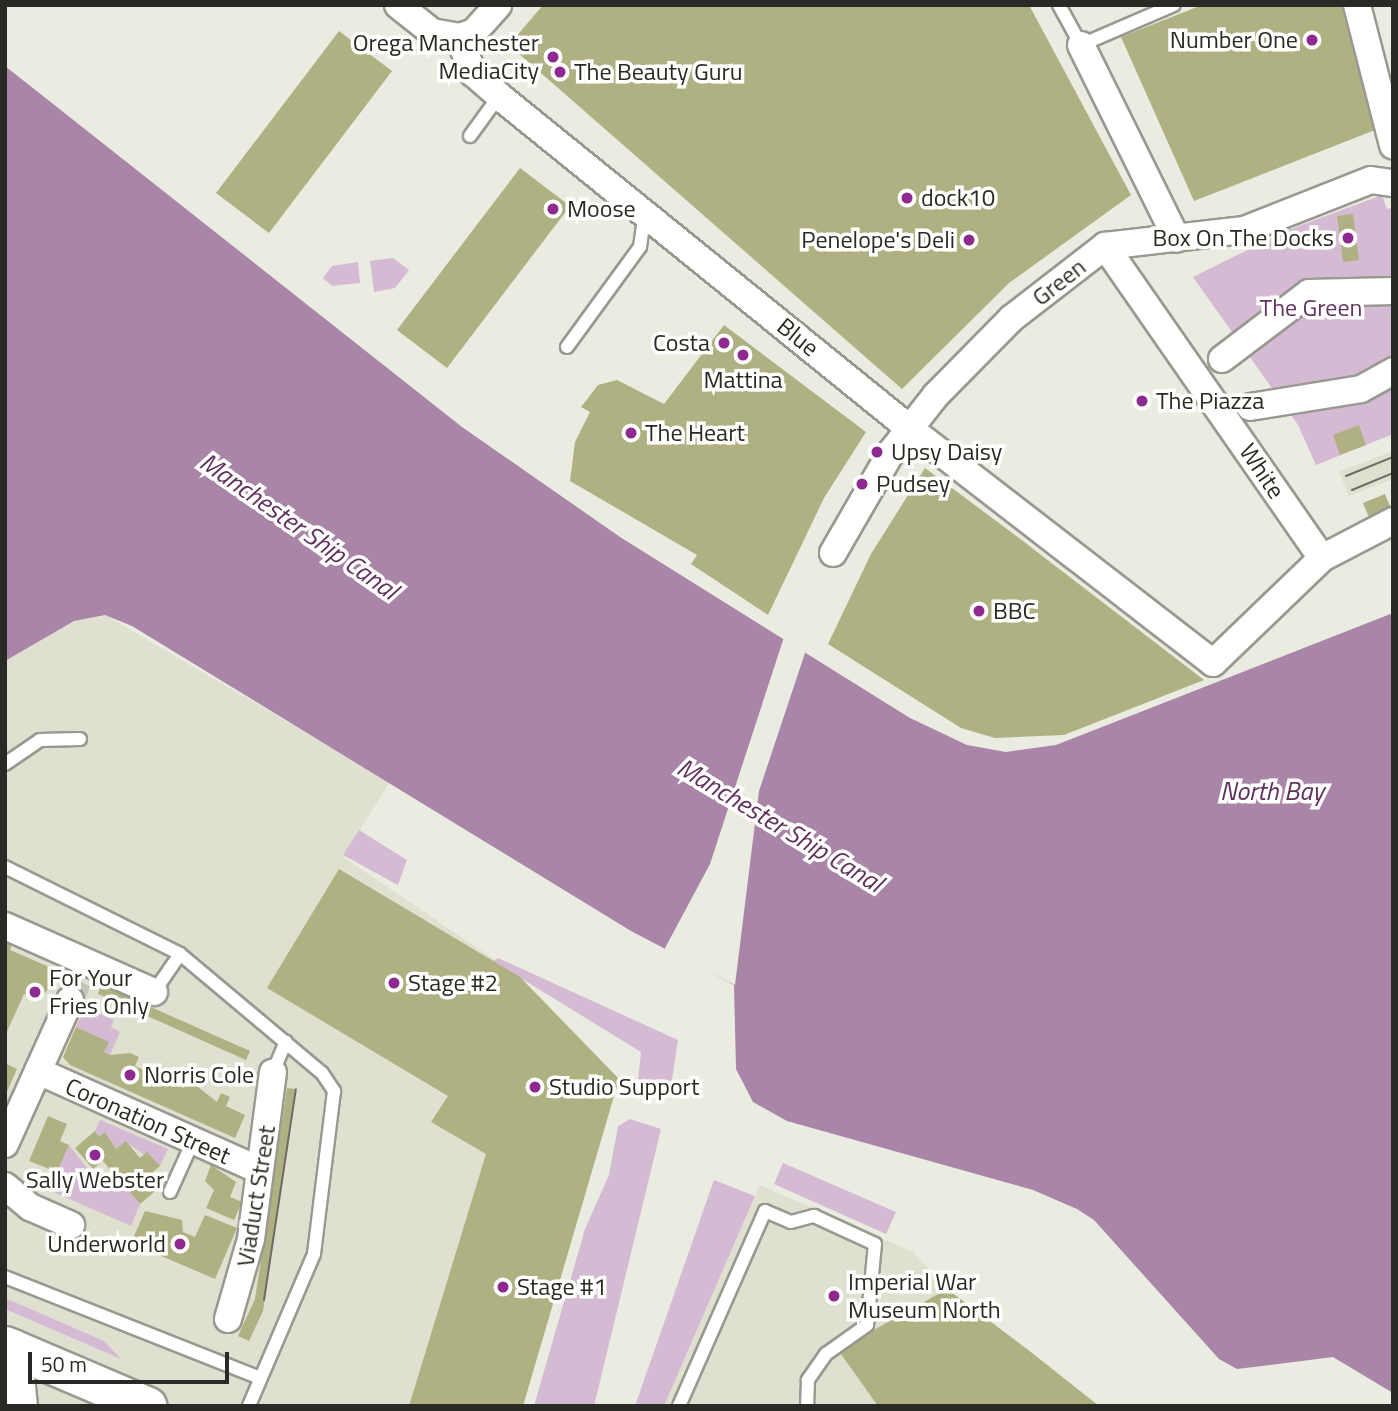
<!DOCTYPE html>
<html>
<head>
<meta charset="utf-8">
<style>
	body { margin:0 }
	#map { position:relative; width:1398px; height:1411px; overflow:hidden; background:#eaebe1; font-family:"Titillium Web",sans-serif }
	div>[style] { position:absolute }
	.built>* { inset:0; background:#dfe0d0 }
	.green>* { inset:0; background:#d5bad3 }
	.water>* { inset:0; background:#a985a7 }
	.pier>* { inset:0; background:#eaebe1 }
	.building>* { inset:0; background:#afb182 }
	.street-tunnel>* { height:26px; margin-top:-13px; transform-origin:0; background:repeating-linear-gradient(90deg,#c3c4bc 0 26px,transparent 0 39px) }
	.roads { filter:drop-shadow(2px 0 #989990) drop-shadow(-2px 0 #989990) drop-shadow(0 2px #989990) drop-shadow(0 -2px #989990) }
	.lane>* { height:12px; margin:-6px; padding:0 6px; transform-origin:6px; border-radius:6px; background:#fff }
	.street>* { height:26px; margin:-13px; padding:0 13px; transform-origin:13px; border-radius:13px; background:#fff }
	.secondary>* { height:37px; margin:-18.5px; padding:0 18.5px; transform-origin:18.5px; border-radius:18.5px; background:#fff }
	.tram>* { height:2px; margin:-1px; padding:0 1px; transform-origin:1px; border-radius:1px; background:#6c6c67 }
	.dots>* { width:19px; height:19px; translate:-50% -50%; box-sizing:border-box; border:4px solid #fffffe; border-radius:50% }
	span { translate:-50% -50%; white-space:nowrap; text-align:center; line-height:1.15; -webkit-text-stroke:7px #fffffe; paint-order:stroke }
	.poi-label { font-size:24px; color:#292926 }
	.right { translate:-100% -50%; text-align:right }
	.left { translate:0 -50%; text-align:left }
	.street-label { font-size:24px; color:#292926 }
	.park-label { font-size:24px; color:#613361 }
	.water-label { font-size:26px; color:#60315f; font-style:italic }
	.frame { position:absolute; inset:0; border:7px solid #292926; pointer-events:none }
	.scale { position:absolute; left:28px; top:1352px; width:201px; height:32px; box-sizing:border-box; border:4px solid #292926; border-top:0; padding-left:9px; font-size:21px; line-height:24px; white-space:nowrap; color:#292926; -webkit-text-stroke:5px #fffffe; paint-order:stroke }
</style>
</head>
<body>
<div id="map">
	<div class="built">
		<div style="clip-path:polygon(1393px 451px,1393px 479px,1349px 496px,1339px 472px)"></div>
		<div style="clip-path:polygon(105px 615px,390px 782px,343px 857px,520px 977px,619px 1079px,523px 1406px,5px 1406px,5px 661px,29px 641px,74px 621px)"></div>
		<div style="clip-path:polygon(760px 1185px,913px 1252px,947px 1289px,1099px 1406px,664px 1406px)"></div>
	</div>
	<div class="green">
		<div style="clip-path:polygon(1382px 195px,1387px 209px,1393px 207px,1393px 434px,1316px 465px,1298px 425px,1193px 277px,1288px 230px)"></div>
		<div style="clip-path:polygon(393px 258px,409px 270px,395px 288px,374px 292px,370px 261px)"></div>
		<div style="clip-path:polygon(358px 262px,360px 283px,332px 286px,323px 278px,332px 266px)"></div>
		<div style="clip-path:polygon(359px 830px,407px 860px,398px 885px,343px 855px)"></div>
		<div style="clip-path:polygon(498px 958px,678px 1040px,670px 1093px,637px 1090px,641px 1052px,493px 961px)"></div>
		<div style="clip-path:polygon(85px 1007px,114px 1020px,111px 1027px,120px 1032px,110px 1055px,104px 1052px,108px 1042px,76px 1027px)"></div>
		<div style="clip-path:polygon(630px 1119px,661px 1129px,594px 1406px,534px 1406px,585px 1229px,609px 1175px,618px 1126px)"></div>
		<div style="clip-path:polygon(100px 1120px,168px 1149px,160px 1166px,126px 1142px,116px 1149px,106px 1133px,99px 1137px,95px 1131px)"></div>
		<div style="clip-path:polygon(69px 1145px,99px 1183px,114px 1173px,140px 1204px,131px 1226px,49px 1190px)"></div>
		<div style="clip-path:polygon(783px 1163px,896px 1212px,886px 1234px,774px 1184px)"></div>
		<div style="clip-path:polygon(714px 1180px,755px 1196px,664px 1406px,635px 1406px)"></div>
		<div style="clip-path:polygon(5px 1298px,104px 1341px,121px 1359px,5px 1309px)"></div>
	</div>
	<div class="water">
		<div style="clip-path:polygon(5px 66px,462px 427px,620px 537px,910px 718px,967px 745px,1006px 752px,1056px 745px,1393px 613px,1393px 1393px,1333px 1357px,1237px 1369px,1219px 1359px,1094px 1220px,1077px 1209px,1033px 1190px,787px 1121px,753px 1102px,736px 1069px,734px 985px,631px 931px,132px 626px,105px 615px,74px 621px,5px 661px)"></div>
	</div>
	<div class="pier">
		<div style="clip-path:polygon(785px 634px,807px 647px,759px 791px,735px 985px,664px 950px,710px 864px)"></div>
	</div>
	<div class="building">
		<div style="clip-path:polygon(543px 5px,1029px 5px,1131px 195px,1009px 283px,902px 389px,509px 45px)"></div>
		<div style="clip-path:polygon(1202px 5px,1341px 5px,1375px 130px,1194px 201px,1121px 37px)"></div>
		<div style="clip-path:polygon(339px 31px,392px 71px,269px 233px,216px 193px)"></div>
		<div style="clip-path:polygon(520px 168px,570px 206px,447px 368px,397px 330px)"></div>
		<div style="clip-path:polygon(1353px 214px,1359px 260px,1343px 262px,1337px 216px)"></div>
		<div style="clip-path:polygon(724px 325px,866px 432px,824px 498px,768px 615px,691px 564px,697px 555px,570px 481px,575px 442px,590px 412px,581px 407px,598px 385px,617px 380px,664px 404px)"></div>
		<div style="clip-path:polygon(1359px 425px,1366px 445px,1340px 455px,1333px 435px)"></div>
		<div style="clip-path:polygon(925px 468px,1015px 535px,1204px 680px,1064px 735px,995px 738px,961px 728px,828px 644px,871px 554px)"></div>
		<div style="clip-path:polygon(1385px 494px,1392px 511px,1370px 520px,1363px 503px)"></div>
		<div style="clip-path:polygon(339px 869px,520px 977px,619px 1079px,523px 1406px,409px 1406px,486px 1154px,431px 1122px,448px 1096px,267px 988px)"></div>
		<div style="clip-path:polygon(5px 938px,13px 942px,10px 950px,61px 972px,39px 1001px,24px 994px,5px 1036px)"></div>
		<div style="clip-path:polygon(101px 985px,250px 1051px,246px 1060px,98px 994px)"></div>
		<div style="clip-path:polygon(76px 1027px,109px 1042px,104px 1052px,110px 1055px,130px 1053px,139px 1057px,135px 1066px,151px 1073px,155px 1064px,163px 1068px,172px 1072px,168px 1081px,184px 1088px,188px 1079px,217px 1102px,221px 1093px,230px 1097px,226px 1106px,245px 1115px,235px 1138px,70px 1065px,63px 1057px)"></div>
		<div style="clip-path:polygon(5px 1063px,17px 1069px,5px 1096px)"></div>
		<div style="clip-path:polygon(287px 1088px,296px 1089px,263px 1311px,249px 1341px,238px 1336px,255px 1299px)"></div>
		<div style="clip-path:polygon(48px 1116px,67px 1124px,60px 1141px,69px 1145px,57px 1172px,29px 1161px)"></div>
		<div style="clip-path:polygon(95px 1131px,99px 1137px,105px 1132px,116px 1149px,126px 1141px,140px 1158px,147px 1152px,160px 1166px,149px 1175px,160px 1187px,140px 1204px,103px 1161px,93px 1169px,75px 1148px)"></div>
		<div style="clip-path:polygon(211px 1165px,236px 1182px,230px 1197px,242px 1202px,234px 1220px,206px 1208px,214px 1190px,205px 1181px)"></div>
		<div style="clip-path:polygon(145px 1211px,182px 1220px,183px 1232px,195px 1237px,205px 1215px,237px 1228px,215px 1279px,131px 1243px)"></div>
		<div style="clip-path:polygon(947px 1289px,1027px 1349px,1099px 1406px,878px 1406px,838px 1350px)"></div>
	</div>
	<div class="street-tunnel">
		<div style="left:70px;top:1000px;width:21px;rotate:-65deg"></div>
	</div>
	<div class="roads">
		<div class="lane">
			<div style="left:1059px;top:5px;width:46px;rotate:61.2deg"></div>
			<div style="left:1081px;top:45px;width:101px;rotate:-23.3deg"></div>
			<div style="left:470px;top:136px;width:49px;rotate:-54.1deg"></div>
			<div style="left:567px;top:347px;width:124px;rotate:-53.9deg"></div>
			<div style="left:640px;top:247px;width:29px;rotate:-82deg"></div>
			<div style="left:5px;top:764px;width:42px;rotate:-34.4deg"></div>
			<div style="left:40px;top:740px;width:40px;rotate:-1.4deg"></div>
			<div style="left:5px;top:867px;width:195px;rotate:26.4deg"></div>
			<div style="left:180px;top:954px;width:185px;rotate:40deg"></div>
			<div style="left:322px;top:1073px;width:22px;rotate:56deg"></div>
			<div style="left:334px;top:1091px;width:164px;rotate:97deg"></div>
			<div style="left:314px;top:1254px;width:165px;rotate:113.2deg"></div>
			<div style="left:154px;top:992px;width:46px;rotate:-55.6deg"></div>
			<div style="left:273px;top:1072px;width:33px;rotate:-67deg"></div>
			<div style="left:170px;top:1192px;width:56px;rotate:-65.7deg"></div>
			<div style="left:5px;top:1277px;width:274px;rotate:21.6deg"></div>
			<div style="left:679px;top:1406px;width:213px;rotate:-66.2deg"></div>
			<div style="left:765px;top:1211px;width:28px;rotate:23deg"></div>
			<div style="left:791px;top:1222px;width:24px;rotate:-15deg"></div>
			<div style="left:814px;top:1216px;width:67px;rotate:24.7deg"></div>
			<div style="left:875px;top:1244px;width:81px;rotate:95.6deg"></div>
			<div style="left:867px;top:1325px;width:50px;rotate:144.7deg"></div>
			<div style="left:826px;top:1354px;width:32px;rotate:125deg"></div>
			<div style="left:808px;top:1380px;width:26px;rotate:92deg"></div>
		</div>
		<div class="street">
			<div style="left:398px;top:5px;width:43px;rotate:38.5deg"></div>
			<div style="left:432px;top:32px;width:27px;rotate:10deg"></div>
			<div style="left:1357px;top:5px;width:145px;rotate:75.6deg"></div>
			<div style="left:459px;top:37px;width:39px;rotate:69deg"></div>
			<div style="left:473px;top:73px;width:35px;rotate:41deg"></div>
			<div style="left:499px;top:96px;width:528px;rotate:39deg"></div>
			<div style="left:909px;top:428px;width:384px;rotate:37.7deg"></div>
			<div style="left:1213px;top:663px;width:151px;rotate:-43.9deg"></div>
			<div style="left:1322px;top:558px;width:80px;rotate:-27.5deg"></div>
			<div style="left:459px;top:37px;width:16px;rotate:-18deg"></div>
			<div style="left:474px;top:32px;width:36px;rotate:-48deg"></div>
			<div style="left:1081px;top:45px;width:216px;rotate:63.7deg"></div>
			<div style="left:1105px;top:246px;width:380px;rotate:55.2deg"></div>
			<div style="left:1222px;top:359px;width:109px;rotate:-37.2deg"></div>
			<div style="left:1309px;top:293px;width:84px;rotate:-1.4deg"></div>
			<div style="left:1250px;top:407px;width:112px;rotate:-9.2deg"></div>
			<div style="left:1361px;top:389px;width:37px;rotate:-29deg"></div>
			<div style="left:833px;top:553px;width:118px;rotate:-60deg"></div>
			<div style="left:892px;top:451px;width:71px;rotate:-51.8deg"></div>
			<div style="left:936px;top:395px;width:108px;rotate:-45.4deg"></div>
			<div style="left:1012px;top:318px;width:118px;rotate:-37.7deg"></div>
			<div style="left:1105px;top:246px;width:140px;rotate:-6.6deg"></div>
			<div style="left:1244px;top:230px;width:136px;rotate:-21.5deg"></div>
			<div style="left:1371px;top:180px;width:22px;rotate:8deg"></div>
			<div style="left:5px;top:926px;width:163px;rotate:23.9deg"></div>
			<div style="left:38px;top:1071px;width:242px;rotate:24.1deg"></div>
			<div style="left:5px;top:1144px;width:158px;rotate:-65.7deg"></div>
			<div style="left:5px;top:1186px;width:33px;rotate:40deg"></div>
			<div style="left:30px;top:1207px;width:45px;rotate:23.7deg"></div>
			<div style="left:228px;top:1319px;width:83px;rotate:-74deg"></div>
			<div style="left:251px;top:1239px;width:168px;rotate:-82.5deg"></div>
		</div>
		<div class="secondary">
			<div style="left:5px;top:1345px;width:155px;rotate:23.1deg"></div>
			<div style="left:12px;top:1348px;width:58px;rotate:84.1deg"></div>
		</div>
	</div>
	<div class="tram">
		<div style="left:1346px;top:476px;width:51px;rotate:-22deg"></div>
		<div style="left:1352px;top:490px;width:44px;rotate:-22.5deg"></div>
		<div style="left:264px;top:1300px;width:213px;rotate:-81.4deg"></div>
	</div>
	<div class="dots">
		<div style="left:1312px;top:40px;background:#8e298f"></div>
		<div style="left:553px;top:57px;background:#8e298f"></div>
		<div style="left:560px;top:72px;background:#8e298f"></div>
		<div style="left:907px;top:198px;background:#8e298f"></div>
		<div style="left:553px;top:209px;background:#8e298f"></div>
		<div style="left:1348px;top:238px;background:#8e298f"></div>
		<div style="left:969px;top:240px;background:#8e298f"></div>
		<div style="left:724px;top:343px;background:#8e298f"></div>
		<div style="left:743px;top:355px;background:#8e298f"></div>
		<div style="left:1142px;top:401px;background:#8e298f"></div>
		<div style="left:631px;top:433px;background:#8e298f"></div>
		<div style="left:877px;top:452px;background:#8e298f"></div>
		<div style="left:862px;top:484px;background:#8e298f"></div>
		<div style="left:979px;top:611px;background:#8e298f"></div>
		<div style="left:394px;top:983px;background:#8e298f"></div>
		<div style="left:35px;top:992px;background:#8e298f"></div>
		<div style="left:130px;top:1075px;background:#8e298f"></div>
		<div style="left:535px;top:1087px;background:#8e298f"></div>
		<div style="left:95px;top:1155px;background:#8e298f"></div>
		<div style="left:180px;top:1244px;background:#8e298f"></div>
		<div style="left:503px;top:1287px;background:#8e298f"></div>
		<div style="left:834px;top:1296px;background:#8e298f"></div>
	</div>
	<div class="poi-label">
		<span class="right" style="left:1298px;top:40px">Number One</span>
		<span class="right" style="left:539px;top:57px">Orega Manchester<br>MediaCity</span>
		<span class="left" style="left:574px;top:72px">The Beauty Guru</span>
		<span class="left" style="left:921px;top:198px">dock10</span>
		<span class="left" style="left:567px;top:209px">Moose</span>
		<span class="right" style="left:1334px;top:238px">Box On The Docks</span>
		<span class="right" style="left:955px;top:240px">Penelope's Deli</span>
		<span class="right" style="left:710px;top:343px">Costa</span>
		<span style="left:743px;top:380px">Mattina</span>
		<span class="left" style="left:1156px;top:401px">The Piazza</span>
		<span class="left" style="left:645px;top:433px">The Heart</span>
		<span class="left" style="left:891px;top:452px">Upsy Daisy</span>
		<span class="left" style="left:876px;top:484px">Pudsey</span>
		<span class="left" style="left:993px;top:611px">BBC</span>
		<span class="left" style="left:49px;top:992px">For Your<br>Fries Only</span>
		<span class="left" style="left:408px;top:983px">Stage #2</span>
		<span class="left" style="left:144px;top:1075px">Norris Cole</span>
		<span class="left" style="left:549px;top:1087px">Studio Support</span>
		<span style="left:95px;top:1180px">Sally Webster</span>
		<span class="right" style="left:166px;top:1244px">Underworld</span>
		<span class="left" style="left:848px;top:1296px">Imperial War<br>Museum North</span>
		<span class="left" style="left:517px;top:1287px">Stage #1</span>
	</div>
	<div class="street-label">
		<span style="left:1059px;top:282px;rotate:-38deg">Green</span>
		<span style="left:798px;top:337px;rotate:39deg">Blue</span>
		<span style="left:1262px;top:471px;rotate:56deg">White</span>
		<span style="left:148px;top:1121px;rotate:24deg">Coronation Street</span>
		<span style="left:256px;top:1196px;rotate:-81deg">Viaduct Street</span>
	</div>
	<div class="park-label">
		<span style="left:1311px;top:308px">The Green</span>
	</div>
	<div class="water-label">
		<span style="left:299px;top:526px;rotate:35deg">Manchester Ship Canal</span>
		<span style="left:1272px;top:791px">North Bay</span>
		<span style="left:780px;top:825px;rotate:31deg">Manchester Ship Canal</span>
	</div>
	<div class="frame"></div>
	<div class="scale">50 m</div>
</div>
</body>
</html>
